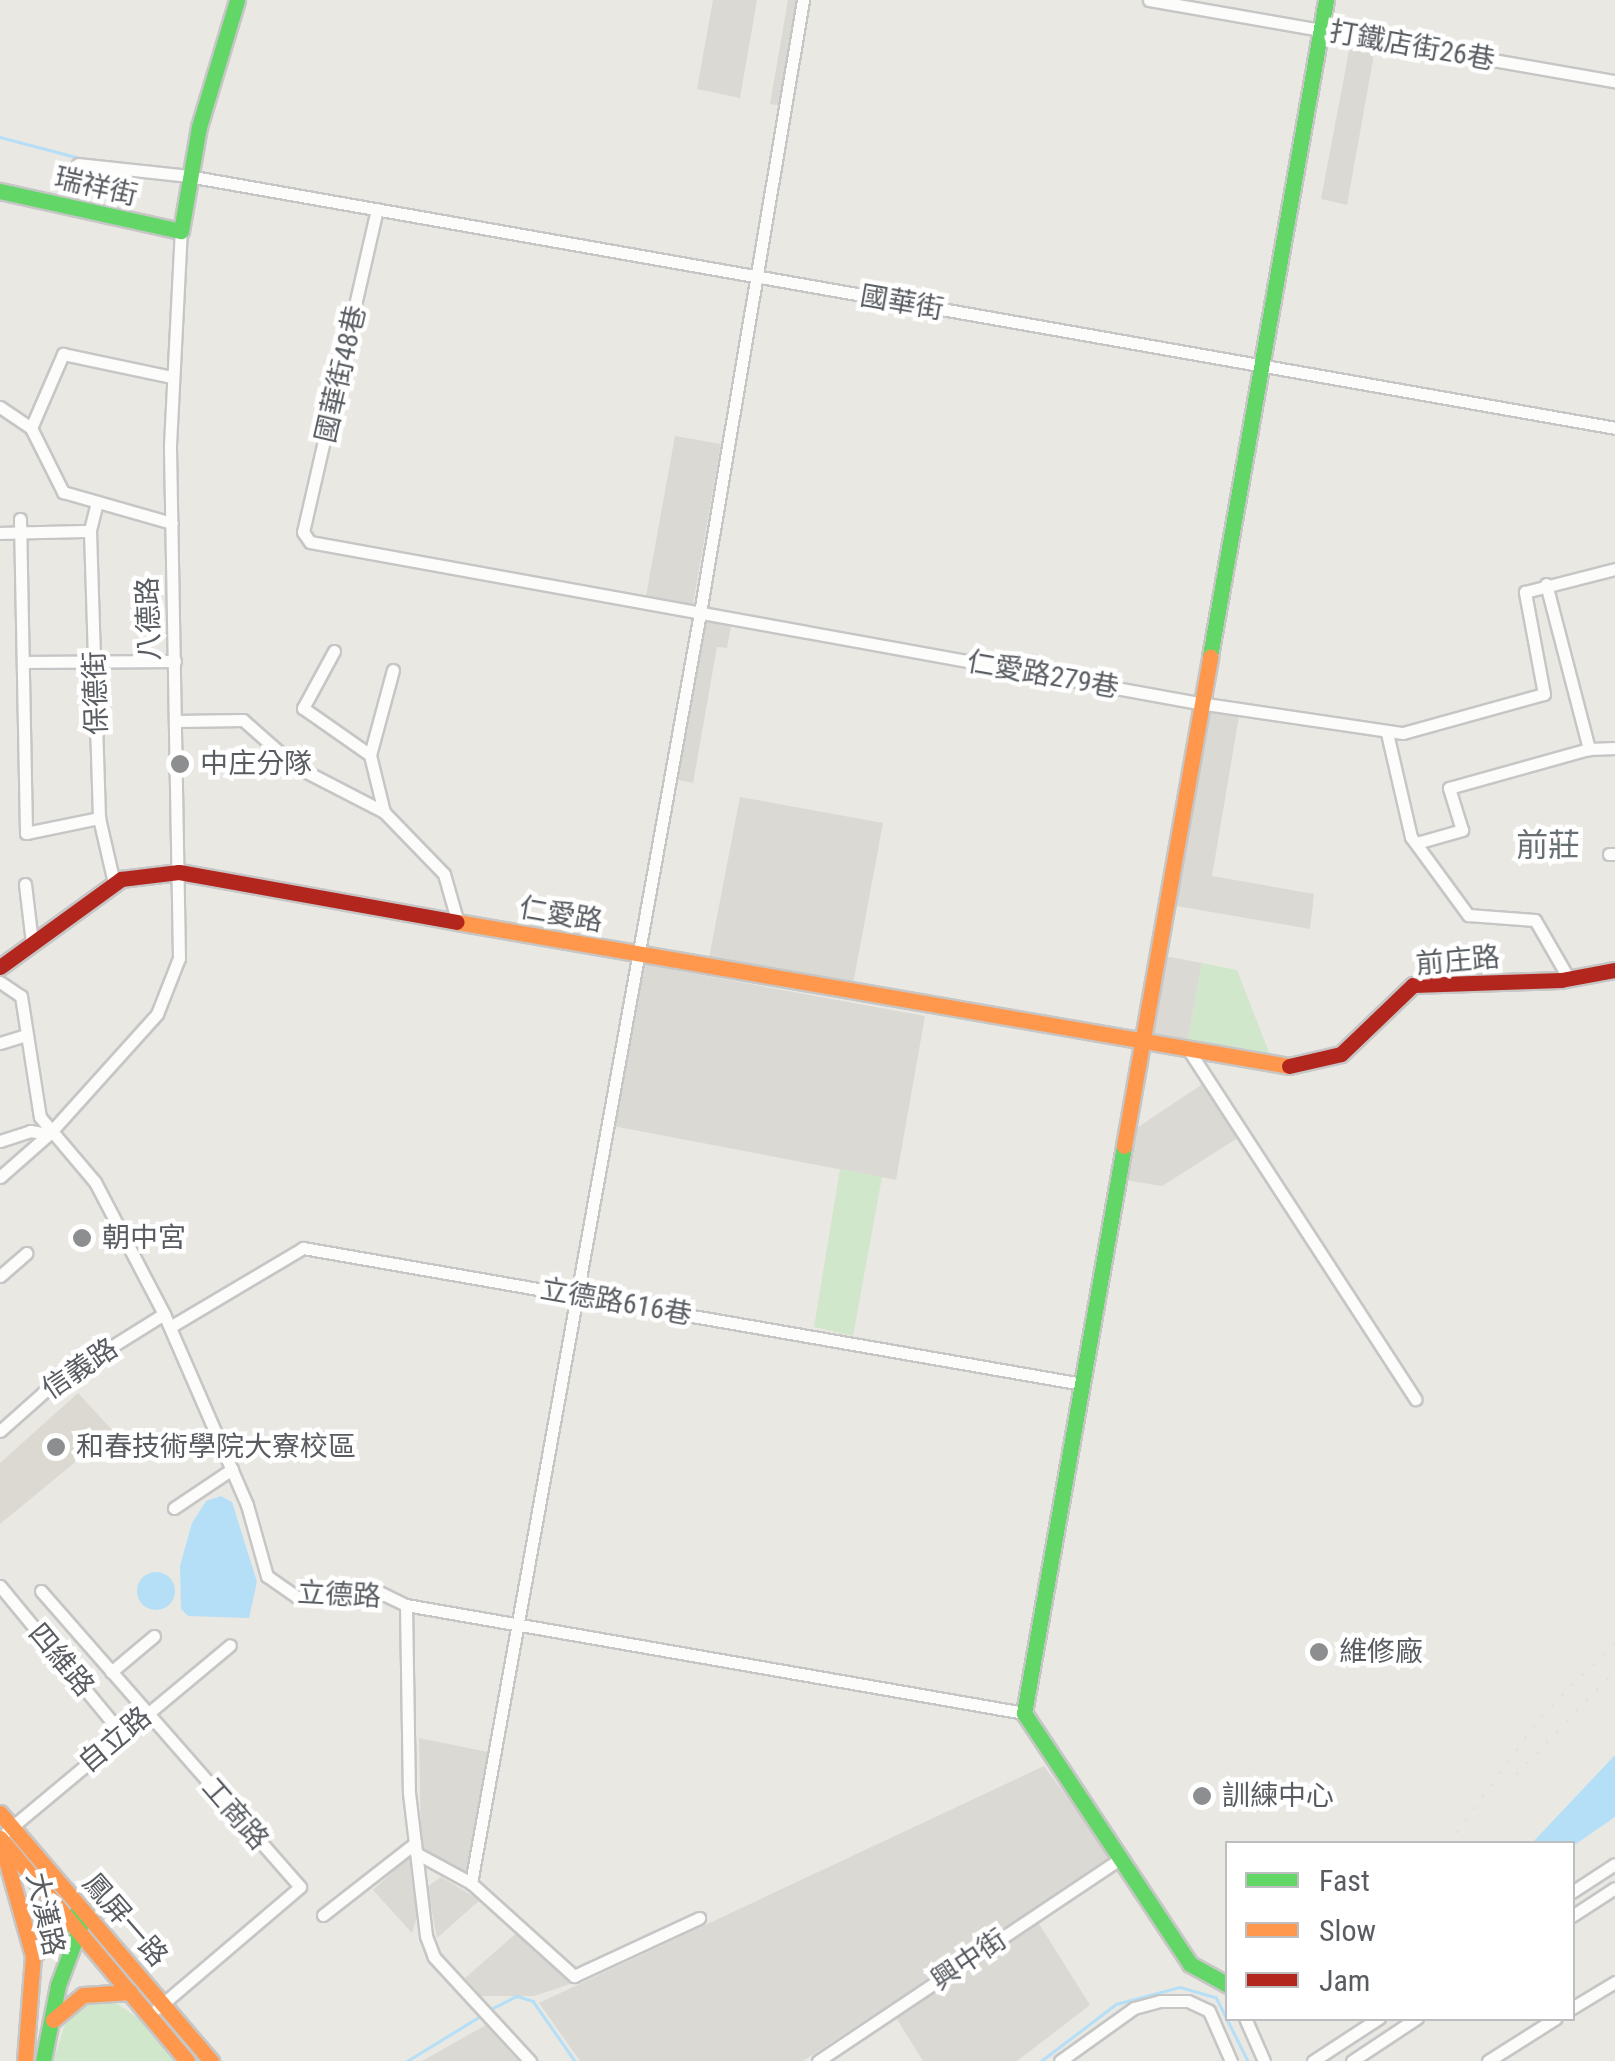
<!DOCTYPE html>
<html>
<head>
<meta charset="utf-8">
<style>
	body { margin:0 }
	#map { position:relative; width:1615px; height:2061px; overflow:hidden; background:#eae8e3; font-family:"Roboto Condensed","Noto Sans TC",sans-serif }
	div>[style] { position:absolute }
	.industrial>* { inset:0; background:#dbd9d4 }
	.education>* { inset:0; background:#dcd9d2 }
	.green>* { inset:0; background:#d1e7cc }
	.water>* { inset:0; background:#b5dff7 }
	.round { border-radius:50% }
	.stream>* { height:2.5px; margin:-1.25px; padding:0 1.25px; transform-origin:1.25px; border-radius:1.25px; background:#b5dff7 }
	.roads { filter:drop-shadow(2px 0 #c6c6c6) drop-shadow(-2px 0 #c6c6c6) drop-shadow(0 2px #c6c6c6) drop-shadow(0 -2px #c6c6c6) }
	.street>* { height:11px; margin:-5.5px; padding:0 5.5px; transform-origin:5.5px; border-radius:5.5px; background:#fcfcfb }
	.fast>* { height:15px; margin:-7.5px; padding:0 7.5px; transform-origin:7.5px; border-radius:7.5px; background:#63d668 }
	.slow>* { height:15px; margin:-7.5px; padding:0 7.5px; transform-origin:7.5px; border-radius:7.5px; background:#ff974d }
	.jam>* { height:15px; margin:-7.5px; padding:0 7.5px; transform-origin:7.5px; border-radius:7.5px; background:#b3261e }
	.rail>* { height:2.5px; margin-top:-1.25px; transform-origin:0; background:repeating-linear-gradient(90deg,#e2e2e1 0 2.5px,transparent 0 14.5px) }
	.dots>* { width:28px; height:28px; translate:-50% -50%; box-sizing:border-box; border:5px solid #fff; border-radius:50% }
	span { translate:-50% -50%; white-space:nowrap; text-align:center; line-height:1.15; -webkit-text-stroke:9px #fff; paint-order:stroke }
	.street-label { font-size:28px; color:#595d62 }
	.poi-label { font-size:28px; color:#595d62 }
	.left { translate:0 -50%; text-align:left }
	.quarter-label { font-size:32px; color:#697074 }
	.legend { position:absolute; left:1225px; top:1841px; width:350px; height:180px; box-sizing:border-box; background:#fff; border:2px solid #bdbec0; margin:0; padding:12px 18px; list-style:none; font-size:30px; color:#595d62 }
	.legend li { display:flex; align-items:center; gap:20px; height:50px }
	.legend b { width:50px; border:2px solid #bdbec0 }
</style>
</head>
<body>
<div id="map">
	<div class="industrial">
		<div style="clip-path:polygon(713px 0,757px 0,740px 98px,697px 89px)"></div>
		<div style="clip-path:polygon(788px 0,803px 0,784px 106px,770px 104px)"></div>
		<div style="clip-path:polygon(1351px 40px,1376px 43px,1347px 205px,1321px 199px)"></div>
		<div style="clip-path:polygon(675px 436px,721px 444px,693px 604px,646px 596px)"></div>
		<div style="clip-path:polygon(702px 621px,731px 626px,727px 648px,717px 647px,693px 783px,674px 779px)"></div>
		<div style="clip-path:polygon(1203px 709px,1239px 716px,1212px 876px,1314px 894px,1310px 929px,1171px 905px)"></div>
		<div style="clip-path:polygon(740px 797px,883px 823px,853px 984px,709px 958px)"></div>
		<div style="clip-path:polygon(1164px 956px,1202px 963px,1187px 1045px,1149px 1037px)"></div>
		<div style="clip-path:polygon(640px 964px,925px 1016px,896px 1180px,613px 1126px)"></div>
		<div style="clip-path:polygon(1204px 1083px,1241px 1136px,1162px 1186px,1125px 1180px,1132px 1131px)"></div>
		<div style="clip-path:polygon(419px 1738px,488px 1752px,467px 1873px,421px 1847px)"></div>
		<div style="clip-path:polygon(1044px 1766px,1113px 1858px,803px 2061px,580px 2061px,539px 2003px)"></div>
		<div style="clip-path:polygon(411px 1855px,417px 1917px,412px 1933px,373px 1890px)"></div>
		<div style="clip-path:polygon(441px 1877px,480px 1900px,437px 1938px,427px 1887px)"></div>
		<div style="clip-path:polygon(1036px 1919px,1090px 2005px,1017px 2061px,923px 2061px,895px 2016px)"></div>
		<div style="clip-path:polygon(520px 1930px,570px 1984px,534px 1996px,481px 1996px,465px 1978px)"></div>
		<div style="clip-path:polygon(486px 2025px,518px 2061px,422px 2061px)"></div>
	</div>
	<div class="education">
		<div style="clip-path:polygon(78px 1393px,113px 1431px,0 1524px,0 1463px)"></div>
	</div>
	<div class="green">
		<div style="clip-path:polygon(1202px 963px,1237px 970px,1272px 1060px,1187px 1045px)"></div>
		<div style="clip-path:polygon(840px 1169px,882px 1177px,853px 1336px,814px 1327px)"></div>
		<div style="clip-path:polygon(112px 2000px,139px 2019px,174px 2061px,53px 2061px,69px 2012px,83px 2002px)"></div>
	</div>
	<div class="water">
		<div style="clip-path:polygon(221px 1496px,232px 1502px,257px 1582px,249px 1618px,188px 1616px,181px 1609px,180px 1566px,192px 1523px,206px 1501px)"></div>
		<div class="round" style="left:137px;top:1572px;width:38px;height:38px"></div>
		<div style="clip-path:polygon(1615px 1755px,1615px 1817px,1573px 1846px,1532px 1843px)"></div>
	</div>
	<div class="stream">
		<div style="left:0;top:137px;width:83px;rotate:14.7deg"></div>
		<div style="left:489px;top:2010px;width:31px;rotate:-27deg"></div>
		<div style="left:517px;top:1996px;width:17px;rotate:17deg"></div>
		<div style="left:533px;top:2001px;width:73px;rotate:55deg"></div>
		<div style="left:407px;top:2061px;width:88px;rotate:-31.5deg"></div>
		<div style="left:1041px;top:2061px;width:94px;rotate:-37.2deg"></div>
		<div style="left:1116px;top:2004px;width:66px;rotate:-14.9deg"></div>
		<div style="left:1180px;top:1987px;width:37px;rotate:16deg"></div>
		<div style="left:1216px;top:1997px;width:72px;rotate:63.4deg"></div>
	</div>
	<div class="roads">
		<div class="street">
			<div style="left:1149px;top:0;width:473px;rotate:9.9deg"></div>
			<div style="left:78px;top:164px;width:111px;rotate:6.2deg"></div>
			<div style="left:188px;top:176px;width:1449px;rotate:10.01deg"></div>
			<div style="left:377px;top:209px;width:331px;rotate:102.9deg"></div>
			<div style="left:303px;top:532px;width:12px;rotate:55deg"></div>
			<div style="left:310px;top:542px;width:903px;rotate:10.27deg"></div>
			<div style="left:1199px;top:703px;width:206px;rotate:8.4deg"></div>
			<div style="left:1403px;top:733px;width:146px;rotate:-15.5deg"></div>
			<div style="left:1544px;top:694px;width:104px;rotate:-100.6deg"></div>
			<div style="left:1525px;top:592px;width:93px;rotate:-14.3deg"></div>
			<div style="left:0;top:407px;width:37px;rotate:34deg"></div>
			<div style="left:31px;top:428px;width:72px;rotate:63.4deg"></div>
			<div style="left:63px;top:492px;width:113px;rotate:15.9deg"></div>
			<div style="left:31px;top:428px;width:81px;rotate:-66.6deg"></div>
			<div style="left:63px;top:354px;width:111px;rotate:11.9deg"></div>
			<div style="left:97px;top:502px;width:30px;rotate:104deg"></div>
			<div style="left:90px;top:531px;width:287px;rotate:88.2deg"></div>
			<div style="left:99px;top:818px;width:67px;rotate:77deg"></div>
			<div style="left:20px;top:519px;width:314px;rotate:88.9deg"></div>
			<div style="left:26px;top:833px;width:75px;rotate:-11.6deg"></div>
			<div style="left:0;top:533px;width:90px;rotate:-1.3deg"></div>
			<div style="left:1546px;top:584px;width:171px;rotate:75.4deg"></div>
			<div style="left:334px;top:651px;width:65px;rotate:118.5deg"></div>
			<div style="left:303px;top:708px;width:82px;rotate:35deg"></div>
			<div style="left:24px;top:662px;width:151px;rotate:-0.4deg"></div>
			<div style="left:177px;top:721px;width:66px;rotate:-0.9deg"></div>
			<div style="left:243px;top:720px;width:69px;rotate:41.5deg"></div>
			<div style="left:295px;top:766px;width:100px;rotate:27.3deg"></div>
			<div style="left:384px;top:812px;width:86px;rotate:45.9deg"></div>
			<div style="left:444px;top:874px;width:51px;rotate:74.1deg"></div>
			<div style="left:1387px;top:733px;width:107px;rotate:77deg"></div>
			<div style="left:1411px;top:837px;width:97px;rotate:53.8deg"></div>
			<div style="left:1468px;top:915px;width:67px;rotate:4.3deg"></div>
			<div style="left:1535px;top:920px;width:68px;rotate:60deg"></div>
			<div style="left:384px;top:812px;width:59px;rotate:-103.8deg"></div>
			<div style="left:370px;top:755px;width:88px;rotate:-74.9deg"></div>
			<div style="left:1420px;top:842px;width:44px;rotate:-15.9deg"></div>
			<div style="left:1462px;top:830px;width:44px;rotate:-107.2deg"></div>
			<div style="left:1449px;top:788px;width:145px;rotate:-15.6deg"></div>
			<div style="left:1589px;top:749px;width:26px;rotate:-2deg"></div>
			<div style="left:1609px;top:854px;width:6px"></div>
			<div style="left:25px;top:884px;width:59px;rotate:83.2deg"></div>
			<div style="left:0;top:982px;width:25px;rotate:34deg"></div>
			<div style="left:21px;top:996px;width:122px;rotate:81.1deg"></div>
			<div style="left:40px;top:1117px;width:85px;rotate:49.8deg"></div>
			<div style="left:95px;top:1182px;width:149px;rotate:62.4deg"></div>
			<div style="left:164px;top:1314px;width:208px;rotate:66.5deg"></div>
			<div style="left:247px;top:1505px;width:74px;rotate:74.3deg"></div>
			<div style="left:267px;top:1576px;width:37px;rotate:35deg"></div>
			<div style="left:297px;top:1597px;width:82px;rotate:-3.5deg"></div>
			<div style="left:379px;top:1592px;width:30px;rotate:26deg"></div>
			<div style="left:406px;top:1605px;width:188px;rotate:89.1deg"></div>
			<div style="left:409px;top:1793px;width:144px;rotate:83.2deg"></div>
			<div style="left:426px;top:1936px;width:22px;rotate:69deg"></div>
			<div style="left:434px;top:1957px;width:142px;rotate:47.3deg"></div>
			<div style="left:0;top:1043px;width:28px;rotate:-17deg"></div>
			<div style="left:1190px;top:1052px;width:414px;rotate:57deg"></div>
			<div style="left:0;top:1141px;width:32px;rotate:-18deg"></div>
			<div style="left:30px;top:1131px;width:19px;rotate:9deg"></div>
			<div style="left:0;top:1177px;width:65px;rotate:-41.3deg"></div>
			<div style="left:49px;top:1134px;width:161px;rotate:-48deg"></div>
			<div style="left:157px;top:1014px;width:60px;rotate:-68.6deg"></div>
			<div style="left:179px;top:958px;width:513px;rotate:-91.01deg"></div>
			<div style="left:170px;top:445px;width:214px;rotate:-87.1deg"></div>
			<div style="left:0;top:1276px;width:35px;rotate:-41deg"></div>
			<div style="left:170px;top:1327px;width:155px;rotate:-30.7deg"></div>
			<div style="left:303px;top:1248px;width:791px;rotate:9.9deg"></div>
			<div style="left:0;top:1431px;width:74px;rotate:-41.7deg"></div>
			<div style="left:55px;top:1382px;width:128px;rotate:-32deg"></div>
			<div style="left:174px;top:1508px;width:70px;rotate:-33.9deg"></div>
			<div style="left:0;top:1586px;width:192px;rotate:50.5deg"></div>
			<div style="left:41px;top:1591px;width:393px;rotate:48.8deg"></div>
			<div style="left:300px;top:1887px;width:187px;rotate:139.6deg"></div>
			<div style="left:406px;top:1605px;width:627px;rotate:9.91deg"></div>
			<div style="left:111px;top:1672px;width:56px;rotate:-39.9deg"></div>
			<div style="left:7px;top:1831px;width:290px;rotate:-39.8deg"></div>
			<div style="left:416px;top:1853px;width:63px;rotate:28.6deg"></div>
			<div style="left:471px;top:1883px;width:139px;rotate:42.1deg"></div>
			<div style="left:574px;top:1976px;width:138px;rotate:-24.9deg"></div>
			<div style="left:471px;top:1883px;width:1290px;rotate:-79.78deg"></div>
			<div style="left:700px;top:613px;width:622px;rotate:-80.46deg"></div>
			<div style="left:1572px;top:1892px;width:51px;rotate:-33.1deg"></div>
			<div style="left:323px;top:1915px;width:117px;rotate:-38deg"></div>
			<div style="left:1572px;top:1916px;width:51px;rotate:-33.1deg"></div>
			<div style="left:1572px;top:2008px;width:50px;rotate:-31.2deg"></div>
			<div style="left:1245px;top:2018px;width:47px;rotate:66.2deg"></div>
			<div style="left:818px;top:2061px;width:365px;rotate:-33.8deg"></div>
			<div style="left:1060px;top:2061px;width:91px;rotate:-35.6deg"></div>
			<div style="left:1134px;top:2008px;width:27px;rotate:-15deg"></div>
			<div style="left:1160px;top:2001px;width:28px"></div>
			<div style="left:1188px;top:2001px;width:23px;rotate:25deg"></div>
			<div style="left:1209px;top:2011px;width:55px;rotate:66.3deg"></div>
			<div style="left:1313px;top:2061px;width:79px;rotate:-33.1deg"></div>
			<div style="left:1352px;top:2061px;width:78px;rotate:-33.5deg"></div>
			<div style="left:1488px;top:2061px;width:80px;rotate:-32.3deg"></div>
		</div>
		<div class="fast">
			<div style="left:0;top:191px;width:185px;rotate:12.5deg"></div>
			<div style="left:181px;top:231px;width:106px;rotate:-80.2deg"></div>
			<div style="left:199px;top:127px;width:133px;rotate:-73.3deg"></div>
			<div style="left:1210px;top:656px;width:666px;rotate:-79.97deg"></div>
			<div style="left:1124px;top:1146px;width:576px;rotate:100deg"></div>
			<div style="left:1024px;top:1713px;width:301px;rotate:56.5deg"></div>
			<div style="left:1190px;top:1964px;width:43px;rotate:28.9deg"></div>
			<div style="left:33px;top:1956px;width:58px;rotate:-45deg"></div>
			<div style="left:43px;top:2061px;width:77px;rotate:-78.8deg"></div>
			<div style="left:58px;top:1985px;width:65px;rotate:-69.3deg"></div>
		</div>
		<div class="slow">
			<div style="left:457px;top:922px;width:844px;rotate:9.82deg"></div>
			<div style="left:1124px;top:1146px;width:497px;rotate:-80deg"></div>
			<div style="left:0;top:1813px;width:326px;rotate:49.6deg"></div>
			<div style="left:0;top:1838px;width:291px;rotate:50deg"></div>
			<div style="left:3px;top:1849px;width:111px;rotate:74.3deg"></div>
			<div style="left:33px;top:1956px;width:105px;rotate:94.4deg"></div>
			<div style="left:53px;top:2020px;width:39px;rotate:-40deg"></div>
			<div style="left:83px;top:1995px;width:47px;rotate:-3.7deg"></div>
		</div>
		<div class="jam">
			<div style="left:0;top:967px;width:150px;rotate:-36deg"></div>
			<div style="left:121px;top:879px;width:58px;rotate:-6.9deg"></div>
			<div style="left:179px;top:872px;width:282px;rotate:10.2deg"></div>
			<div style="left:1289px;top:1066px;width:53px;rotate:-13deg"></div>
			<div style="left:1341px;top:1054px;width:100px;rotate:-43.8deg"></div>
			<div style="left:1413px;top:985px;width:148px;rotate:-1.9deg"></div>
			<div style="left:1561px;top:980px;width:55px;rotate:-10.5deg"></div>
		</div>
	</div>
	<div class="rail">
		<div style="left:1516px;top:1774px;width:144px;rotate:-46.4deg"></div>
		<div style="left:1448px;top:1844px;width:158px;rotate:-54deg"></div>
		<div style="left:1541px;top:1716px;width:105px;rotate:-45deg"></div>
	</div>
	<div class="dots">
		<div style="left:180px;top:764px;background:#8c8e8f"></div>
		<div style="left:82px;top:1238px;background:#8c8e8f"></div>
		<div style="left:56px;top:1447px;background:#8c8e8f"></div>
		<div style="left:1319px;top:1652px;background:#8c8e8f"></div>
		<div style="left:1202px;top:1796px;background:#8c8e8f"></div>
	</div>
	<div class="street-label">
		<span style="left:1412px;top:46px;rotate:10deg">打鐵店街26巷</span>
		<span style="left:96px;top:187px;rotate:13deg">瑞祥街</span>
		<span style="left:902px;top:303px;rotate:10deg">國華街</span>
		<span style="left:341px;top:374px;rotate:-77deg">國華街48巷</span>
		<span style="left:149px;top:619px;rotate:-92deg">八德路</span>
		<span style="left:1043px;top:675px;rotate:10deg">仁愛路279巷</span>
		<span style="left:96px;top:693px;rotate:-92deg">保德街</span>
		<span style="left:561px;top:915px;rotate:10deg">仁愛路</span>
		<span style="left:1458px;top:961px;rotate:-5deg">前庄路</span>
		<span style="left:616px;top:1302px;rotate:10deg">立德路616巷</span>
		<span style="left:80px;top:1369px;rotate:-34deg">信義路</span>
		<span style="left:339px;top:1595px;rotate:3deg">立德路</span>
		<span style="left:61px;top:1660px;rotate:50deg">四維路</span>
		<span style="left:115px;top:1740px;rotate:-40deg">自立路</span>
		<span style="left:235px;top:1814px;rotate:49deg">工商路</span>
		<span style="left:45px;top:1914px;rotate:77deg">大漢路</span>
		<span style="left:125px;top:1920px;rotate:49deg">鳳屏一路</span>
		<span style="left:969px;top:1960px;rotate:-34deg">興中街</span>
	</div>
	<div class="poi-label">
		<span class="left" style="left:200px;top:764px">中庄分隊</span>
		<span class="left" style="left:102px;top:1238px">朝中宮</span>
		<span class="left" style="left:76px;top:1447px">和春技術學院大寮校區</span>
		<span class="left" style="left:1339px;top:1652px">維修廠</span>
		<span class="left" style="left:1222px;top:1796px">訓練中心</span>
	</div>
	<div class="quarter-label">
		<span style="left:1548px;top:845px">前莊</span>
	</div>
	<ul class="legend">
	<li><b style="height:12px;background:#63d668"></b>Fast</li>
	<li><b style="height:12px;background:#ff974d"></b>Slow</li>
	<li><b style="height:12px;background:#b3261e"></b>Jam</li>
	</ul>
</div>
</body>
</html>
